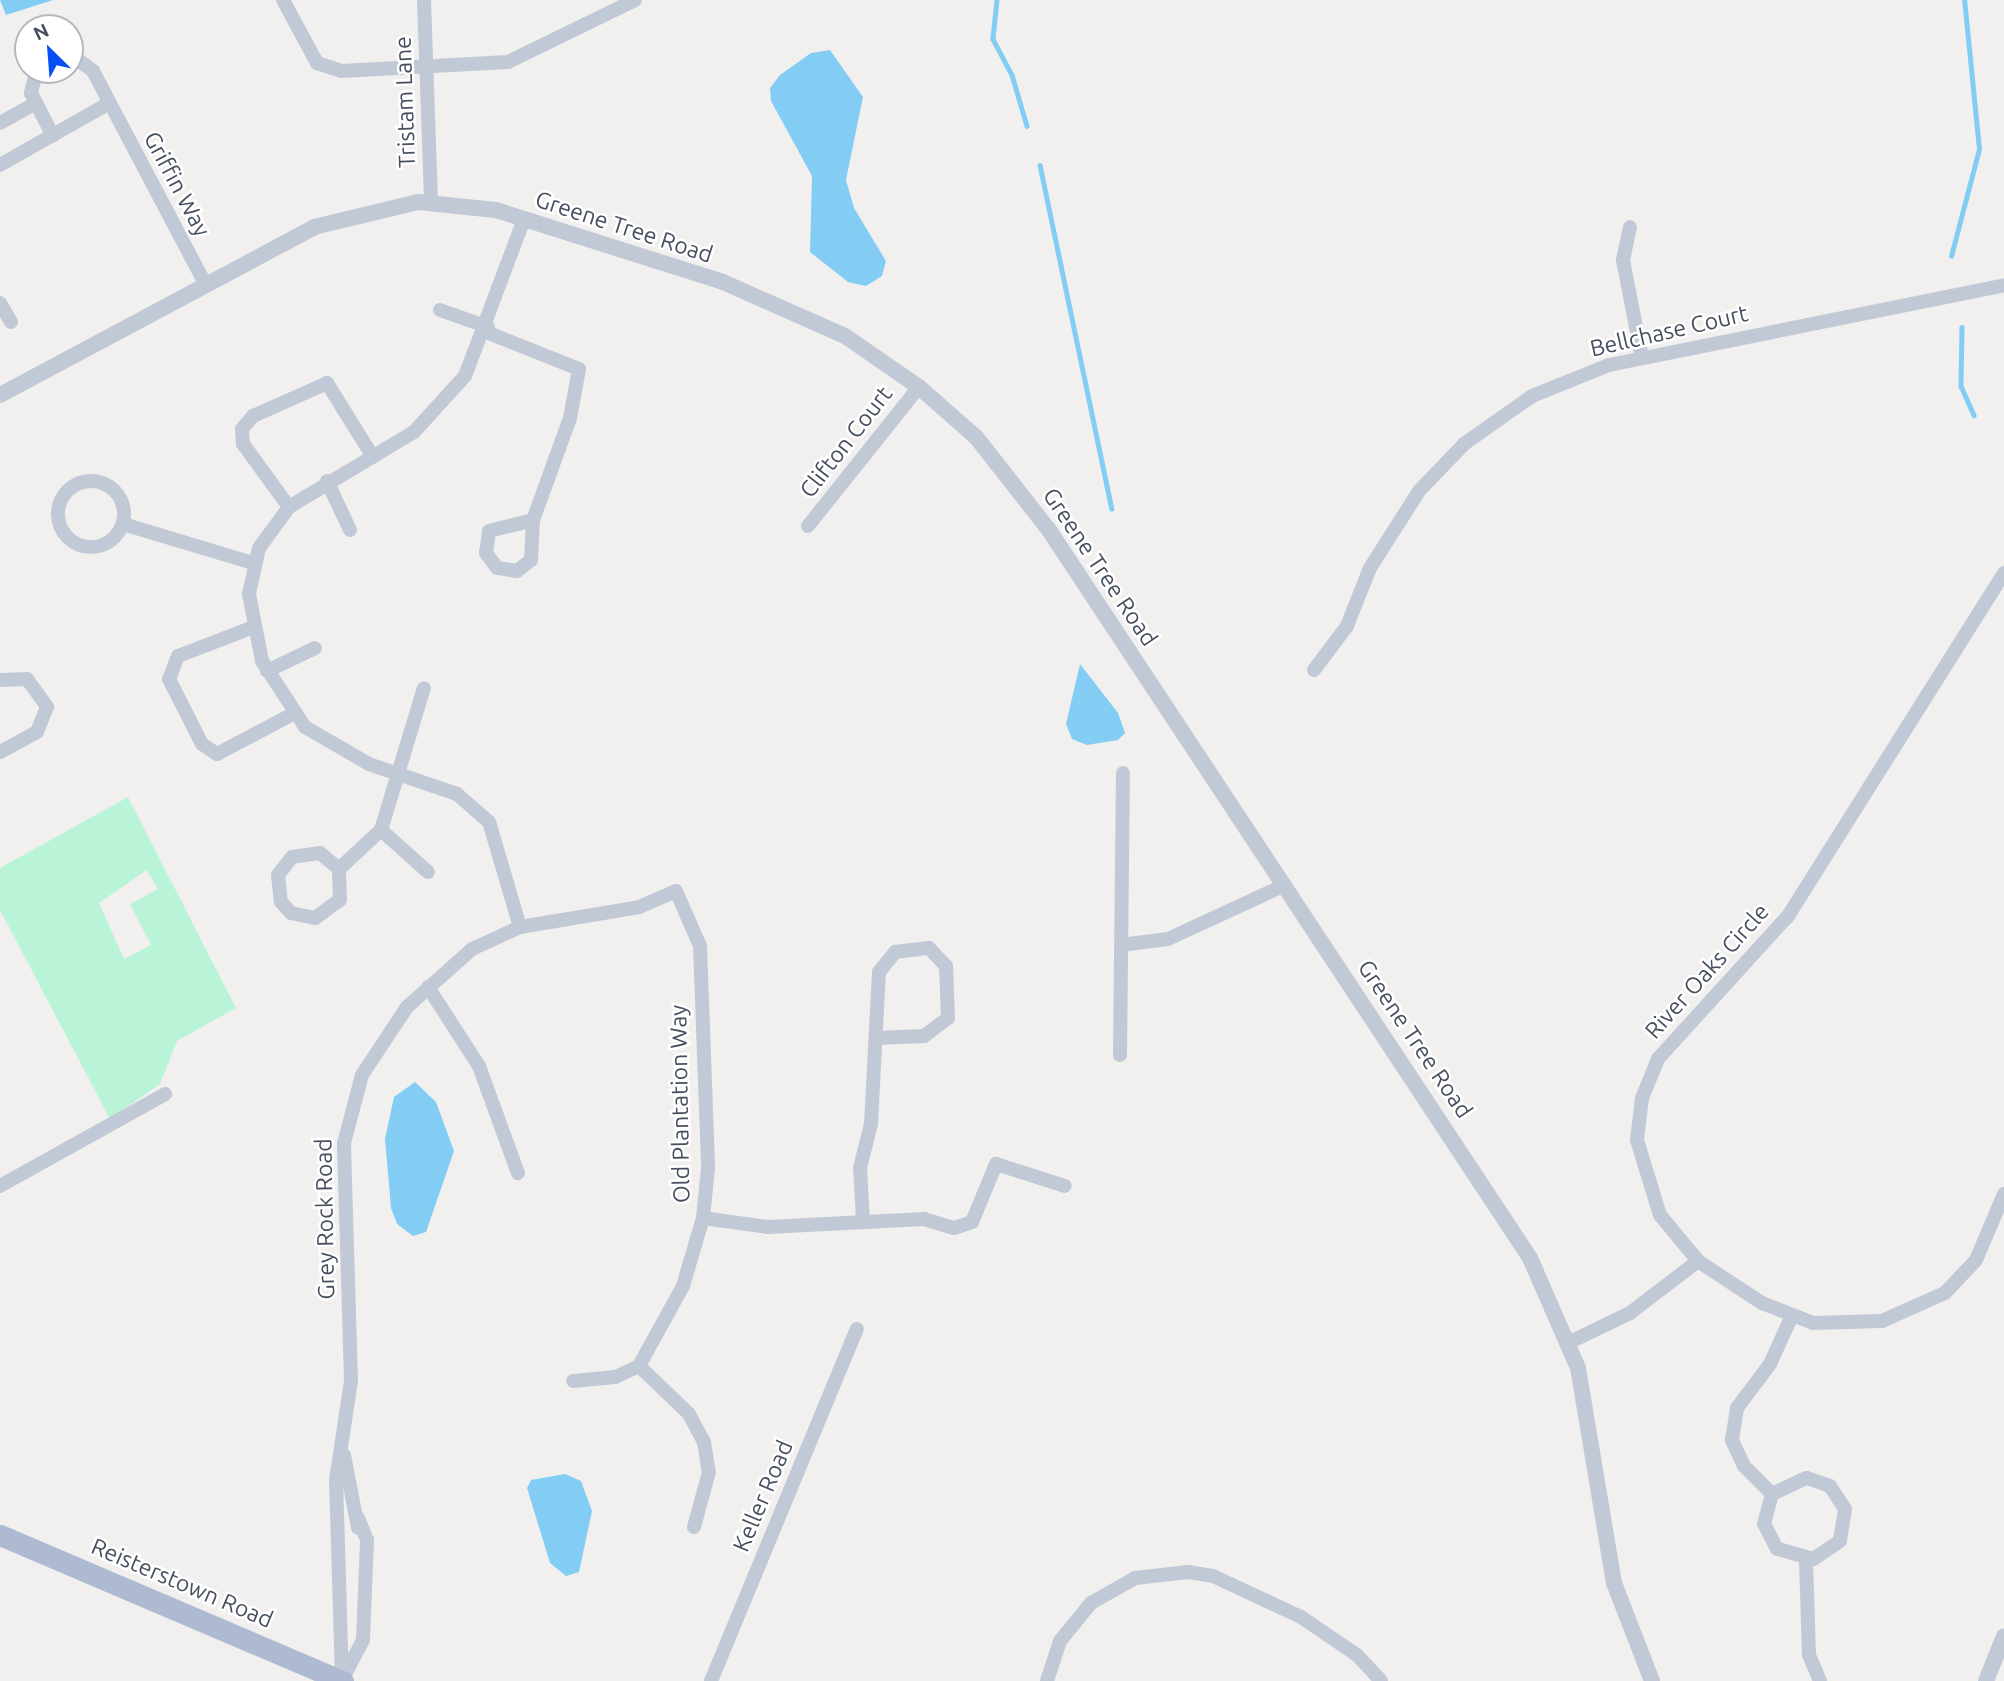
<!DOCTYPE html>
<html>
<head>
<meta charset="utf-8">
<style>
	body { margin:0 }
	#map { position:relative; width:2004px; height:1681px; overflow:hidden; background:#f2f0ef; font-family:Ubuntu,sans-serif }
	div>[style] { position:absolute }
	.green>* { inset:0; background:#baf4d8 }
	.water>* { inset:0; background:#83cdf5 }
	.stream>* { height:4.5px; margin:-2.25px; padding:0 2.25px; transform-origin:2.25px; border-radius:2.25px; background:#83cdf5 }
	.minor>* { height:14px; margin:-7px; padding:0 7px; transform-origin:7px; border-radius:7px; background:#c2c9d6 }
	.minor>.ring { margin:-7px; padding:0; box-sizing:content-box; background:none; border:14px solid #c2c9d6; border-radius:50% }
	.tertiary>* { height:16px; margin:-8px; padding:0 8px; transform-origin:8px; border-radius:8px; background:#c2c9d6 }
	.primary>* { height:21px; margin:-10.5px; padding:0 10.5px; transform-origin:10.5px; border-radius:10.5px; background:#adbad1 }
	span { translate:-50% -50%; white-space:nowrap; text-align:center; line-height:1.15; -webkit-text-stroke:5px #fff; paint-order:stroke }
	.street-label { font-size:23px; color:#464f5f }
	.north { position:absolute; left:14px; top:14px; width:70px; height:70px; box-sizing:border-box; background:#fff; border:2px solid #b5b9bf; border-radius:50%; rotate:335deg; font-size:19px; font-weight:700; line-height:28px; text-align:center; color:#464f5f }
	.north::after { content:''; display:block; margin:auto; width:24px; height:32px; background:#074ef4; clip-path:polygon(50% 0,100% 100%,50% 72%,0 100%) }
</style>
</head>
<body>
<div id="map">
	<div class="green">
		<div style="clip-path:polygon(evenodd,128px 797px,236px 1008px,177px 1041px,160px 1084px,110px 1119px,0 910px,0 868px,128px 797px,147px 870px,158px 889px,130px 904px,151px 945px,124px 959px,99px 903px,147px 870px)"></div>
	</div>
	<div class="water">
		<div style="clip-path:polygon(0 0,53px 0,6px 15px)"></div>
		<div style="clip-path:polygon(830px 50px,863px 97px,846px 180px,854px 208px,886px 261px,882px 276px,866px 286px,848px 282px,810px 252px,812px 176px,771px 101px,770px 88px,780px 75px,811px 53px)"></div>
		<div style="clip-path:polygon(1080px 664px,1118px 713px,1125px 733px,1118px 740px,1087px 745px,1072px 739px,1066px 724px)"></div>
		<div style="clip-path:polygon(415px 1082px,436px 1102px,454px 1151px,426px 1232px,413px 1236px,397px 1224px,391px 1208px,385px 1139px,394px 1097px)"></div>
		<div style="clip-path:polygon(565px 1474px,581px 1481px,592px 1511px,579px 1572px,566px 1576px,550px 1563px,527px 1488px,531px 1480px)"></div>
	</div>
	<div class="stream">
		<div style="left:997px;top:0;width:39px;rotate:96deg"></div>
		<div style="left:993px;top:39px;width:41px;rotate:62.2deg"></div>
		<div style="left:1012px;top:75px;width:53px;rotate:73.6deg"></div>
		<div style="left:1040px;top:165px;width:351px;rotate:78.2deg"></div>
		<div style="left:1951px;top:256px;width:111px;rotate:-75.3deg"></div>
		<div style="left:1979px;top:149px;width:150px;rotate:-95.7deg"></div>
		<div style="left:1962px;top:327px;width:59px;rotate:91deg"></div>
		<div style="left:1961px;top:386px;width:32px;rotate:66deg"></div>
	</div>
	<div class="minor">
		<div style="left:283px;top:0;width:72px;rotate:61.6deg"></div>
		<div style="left:317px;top:63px;width:25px;rotate:18deg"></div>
		<div style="left:341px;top:71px;width:167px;rotate:-3.1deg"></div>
		<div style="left:508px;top:62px;width:141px;rotate:-26deg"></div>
		<div style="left:424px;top:0;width:202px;rotate:88deg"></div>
		<div style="left:70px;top:54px;width:29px;rotate:36deg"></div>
		<div style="left:93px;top:71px;width:242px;rotate:62.2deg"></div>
		<div style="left:37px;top:70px;width:24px;rotate:105deg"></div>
		<div style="left:31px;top:93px;width:48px;rotate:62.9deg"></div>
		<div style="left:0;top:123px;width:39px;rotate:-29deg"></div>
		<div style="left:0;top:165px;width:124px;rotate:-29.5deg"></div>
		<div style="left:1630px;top:227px;width:34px;rotate:102deg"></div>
		<div style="left:1623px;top:260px;width:100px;rotate:79deg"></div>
		<div style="left:0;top:303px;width:22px;rotate:60deg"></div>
		<div style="left:440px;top:310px;width:51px;rotate:19.5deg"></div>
		<div style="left:486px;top:332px;width:100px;rotate:21.7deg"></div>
		<div style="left:579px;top:369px;width:50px;rotate:100.4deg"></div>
		<div style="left:570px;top:418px;width:109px;rotate:109.9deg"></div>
		<div style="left:533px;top:520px;width:40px;rotate:92.9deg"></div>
		<div style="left:531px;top:560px;width:18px;rotate:142deg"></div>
		<div style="left:517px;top:571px;width:20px;rotate:-171deg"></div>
		<div style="left:497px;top:568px;width:19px;rotate:-126deg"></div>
		<div style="left:486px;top:553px;width:22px;rotate:-82deg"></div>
		<div style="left:489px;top:531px;width:45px;rotate:-14deg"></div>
		<div style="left:327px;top:481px;width:54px;rotate:64.9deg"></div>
		<div class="ring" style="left:58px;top:481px;width:52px;height:52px"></div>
		<div style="left:289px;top:507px;width:78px;rotate:-126.1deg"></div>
		<div style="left:243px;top:444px;width:15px;rotate:-94deg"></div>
		<div style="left:242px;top:429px;width:17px;rotate:-50deg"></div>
		<div style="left:253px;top:416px;width:81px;rotate:-24deg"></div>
		<div style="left:327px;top:383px;width:87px;rotate:58.1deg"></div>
		<div style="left:123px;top:524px;width:136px;rotate:16.7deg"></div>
		<div style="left:808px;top:526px;width:178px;rotate:-51.4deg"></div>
		<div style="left:2004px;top:573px;width:407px;rotate:122.2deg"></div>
		<div style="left:1787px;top:917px;width:192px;rotate:132.3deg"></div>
		<div style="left:1658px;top:1059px;width:42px;rotate:112.3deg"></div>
		<div style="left:1642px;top:1098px;width:42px;rotate:96.8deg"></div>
		<div style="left:1637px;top:1140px;width:78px;rotate:73deg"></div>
		<div style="left:1660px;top:1215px;width:60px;rotate:50.4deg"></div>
		<div style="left:1698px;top:1261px;width:77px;rotate:33.3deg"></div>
		<div style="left:1762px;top:1303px;width:55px;rotate:21.4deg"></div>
		<div style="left:1813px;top:1323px;width:69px;rotate:-1.7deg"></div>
		<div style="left:1882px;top:1321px;width:69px;rotate:-24deg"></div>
		<div style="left:1945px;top:1293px;width:45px;rotate:-46.8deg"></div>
		<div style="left:1976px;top:1260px;width:72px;rotate:-67deg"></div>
		<div style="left:251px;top:628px;width:78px;rotate:159deg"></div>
		<div style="left:178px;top:656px;width:25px;rotate:111deg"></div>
		<div style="left:169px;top:679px;width:73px;rotate:63.1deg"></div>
		<div style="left:202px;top:744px;width:18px;rotate:34deg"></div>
		<div style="left:217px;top:754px;width:86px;rotate:-27.8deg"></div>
		<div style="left:1314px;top:670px;width:55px;rotate:-53.1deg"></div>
		<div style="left:1347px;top:626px;width:62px;rotate:-68.4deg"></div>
		<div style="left:1370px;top:568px;width:91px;rotate:-57.5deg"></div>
		<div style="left:1419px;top:491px;width:65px;rotate:-46.2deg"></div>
		<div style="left:1464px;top:444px;width:83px;rotate:-35.2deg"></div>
		<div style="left:1532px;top:396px;width:83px;rotate:-21.9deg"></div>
		<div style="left:1609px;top:365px;width:403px;rotate:-11.4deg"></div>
		<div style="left:267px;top:671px;width:53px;rotate:-25.6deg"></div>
		<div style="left:0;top:680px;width:27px;rotate:-2deg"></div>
		<div style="left:27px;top:679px;width:34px;rotate:54deg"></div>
		<div style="left:47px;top:707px;width:27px;rotate:112deg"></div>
		<div style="left:37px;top:732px;width:42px;rotate:151.6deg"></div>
		<div style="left:381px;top:830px;width:63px;rotate:41.8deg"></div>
		<div style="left:339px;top:869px;width:25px;rotate:-140deg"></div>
		<div style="left:320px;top:853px;width:28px;rotate:172deg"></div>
		<div style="left:292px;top:857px;width:23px;rotate:128deg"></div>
		<div style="left:278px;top:875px;width:27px;rotate:84deg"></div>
		<div style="left:281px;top:902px;width:15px;rotate:48deg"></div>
		<div style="left:291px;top:913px;width:25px;rotate:12deg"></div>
		<div style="left:315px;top:918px;width:31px;rotate:-36deg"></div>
		<div style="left:340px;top:900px;width:31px;rotate:-92deg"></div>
		<div style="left:339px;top:869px;width:57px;rotate:-42.9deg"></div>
		<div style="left:381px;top:830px;width:148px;rotate:-73.2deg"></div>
		<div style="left:520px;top:927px;width:109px;rotate:-106.4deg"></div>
		<div style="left:489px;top:822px;width:43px;rotate:-138.8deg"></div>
		<div style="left:457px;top:794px;width:93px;rotate:-161.2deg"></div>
		<div style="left:369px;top:764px;width:74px;rotate:-150deg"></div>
		<div style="left:305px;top:727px;width:79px;rotate:-123.1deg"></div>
		<div style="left:262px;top:661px;width:68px;rotate:-101deg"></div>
		<div style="left:249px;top:594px;width:47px;rotate:-77.7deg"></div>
		<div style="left:259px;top:548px;width:51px;rotate:-53.8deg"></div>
		<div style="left:289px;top:507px;width:146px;rotate:-31deg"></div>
		<div style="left:414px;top:432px;width:76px;rotate:-47.7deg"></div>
		<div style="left:465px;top:376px;width:168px;rotate:-69.4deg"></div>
		<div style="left:1121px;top:945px;width:47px;rotate:-7.3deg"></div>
		<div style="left:1168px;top:939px;width:129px;rotate:-24.8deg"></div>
		<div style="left:428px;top:987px;width:94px;rotate:57.2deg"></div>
		<div style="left:479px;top:1066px;width:114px;rotate:70deg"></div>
		<div style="left:1120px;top:1055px;width:282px;rotate:-89.4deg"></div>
		<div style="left:0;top:1186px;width:189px;rotate:-29.1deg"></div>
		<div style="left:703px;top:1218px;width:66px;rotate:7.9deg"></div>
		<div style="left:768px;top:1227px;width:156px;rotate:-2.9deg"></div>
		<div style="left:924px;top:1219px;width:31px;rotate:17deg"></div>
		<div style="left:954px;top:1228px;width:19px;rotate:-18deg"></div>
		<div style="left:972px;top:1222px;width:63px;rotate:-67.5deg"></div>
		<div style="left:996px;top:1164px;width:72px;rotate:17.7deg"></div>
		<div style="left:863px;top:1221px;width:53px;rotate:-93.2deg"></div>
		<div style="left:860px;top:1168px;width:45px;rotate:-76deg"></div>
		<div style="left:871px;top:1124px;width:152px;rotate:-87deg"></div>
		<div style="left:879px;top:972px;width:26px;rotate:-51deg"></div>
		<div style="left:895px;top:952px;width:34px;rotate:-7deg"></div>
		<div style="left:929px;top:948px;width:25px;rotate:47deg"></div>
		<div style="left:946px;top:966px;width:52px;rotate:87.8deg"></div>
		<div style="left:948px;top:1018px;width:30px;rotate:143deg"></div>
		<div style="left:924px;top:1036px;width:48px;rotate:177.6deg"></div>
		<div style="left:1570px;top:1342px;width:67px;rotate:-25.8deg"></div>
		<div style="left:1630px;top:1313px;width:86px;rotate:-37.4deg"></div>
		<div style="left:639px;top:1366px;width:69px;rotate:43.8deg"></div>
		<div style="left:689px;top:1414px;width:32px;rotate:62deg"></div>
		<div style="left:704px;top:1442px;width:30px;rotate:81deg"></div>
		<div style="left:709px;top:1472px;width:57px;rotate:105.3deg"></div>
		<div style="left:344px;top:1455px;width:74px;rotate:79.1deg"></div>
		<div style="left:1772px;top:1494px;width:38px;rotate:-25deg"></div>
		<div style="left:1807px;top:1478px;width:24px;rotate:19deg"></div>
		<div style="left:1830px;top:1486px;width:27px;rotate:57deg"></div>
		<div style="left:1845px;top:1509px;width:32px;rotate:99deg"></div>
		<div style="left:1840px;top:1541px;width:32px;rotate:146deg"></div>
		<div style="left:1813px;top:1559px;width:37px;rotate:-164deg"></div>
		<div style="left:1777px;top:1549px;width:28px;rotate:-117deg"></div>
		<div style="left:1764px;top:1524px;width:31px;rotate:-75deg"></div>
		<div style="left:1772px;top:1494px;width:40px;rotate:-135deg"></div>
		<div style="left:1744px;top:1466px;width:29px;rotate:-115deg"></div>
		<div style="left:1732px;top:1440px;width:32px;rotate:-81deg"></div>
		<div style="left:1737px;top:1408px;width:55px;rotate:-53.1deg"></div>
		<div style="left:1770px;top:1364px;width:51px;rotate:-65.5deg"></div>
		<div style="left:1806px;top:1560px;width:95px;rotate:88.2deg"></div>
		<div style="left:1809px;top:1655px;width:28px;rotate:67deg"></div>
		<div style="left:342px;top:1680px;width:200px;rotate:-91.7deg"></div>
		<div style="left:336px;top:1480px;width:100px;rotate:-81.4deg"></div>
		<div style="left:351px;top:1381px;width:238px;rotate:-91.7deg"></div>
		<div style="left:344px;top:1143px;width:70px;rotate:-75.2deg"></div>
		<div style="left:362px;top:1075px;width:82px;rotate:-56.5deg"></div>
		<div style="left:407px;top:1007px;width:87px;rotate:-41.7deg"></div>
		<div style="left:472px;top:949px;width:53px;rotate:-24.6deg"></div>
		<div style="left:520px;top:927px;width:121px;rotate:-9.5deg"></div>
		<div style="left:639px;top:907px;width:40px;rotate:-23.4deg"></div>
		<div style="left:676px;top:891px;width:60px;rotate:66.4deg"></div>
		<div style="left:700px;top:946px;width:222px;rotate:87.9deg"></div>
		<div style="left:708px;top:1168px;width:50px;rotate:95.7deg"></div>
		<div style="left:703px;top:1218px;width:71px;rotate:106.4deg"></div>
		<div style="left:683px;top:1286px;width:91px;rotate:118.8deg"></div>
		<div style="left:639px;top:1366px;width:26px;rotate:155deg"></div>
		<div style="left:615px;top:1377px;width:42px;rotate:174.6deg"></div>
		<div style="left:342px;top:1680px;width:45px;rotate:-62.3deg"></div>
		<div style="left:363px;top:1640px;width:100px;rotate:-87.7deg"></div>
		<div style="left:367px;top:1540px;width:24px;rotate:-112deg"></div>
		<div style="left:711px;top:1681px;width:381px;rotate:-67.5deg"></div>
		<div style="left:1047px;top:1681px;width:42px;rotate:-72deg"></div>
		<div style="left:1060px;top:1641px;width:49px;rotate:-50.8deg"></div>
		<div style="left:1091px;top:1603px;width:51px;rotate:-29.6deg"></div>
		<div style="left:1135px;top:1578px;width:53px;rotate:-6.5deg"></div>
		<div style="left:1188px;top:1572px;width:25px;rotate:9deg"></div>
		<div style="left:1213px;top:1576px;width:97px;rotate:25deg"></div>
		<div style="left:1301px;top:1617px;width:68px;rotate:34.2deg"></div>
		<div style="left:1357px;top:1655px;width:35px;rotate:47deg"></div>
	</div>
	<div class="tertiary">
		<div style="left:0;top:395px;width:356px;rotate:-28.1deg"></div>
		<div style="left:314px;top:227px;width:107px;rotate:-13.5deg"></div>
		<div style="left:418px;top:202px;width:78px;rotate:5.9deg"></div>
		<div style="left:496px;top:210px;width:238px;rotate:17.6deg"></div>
		<div style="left:723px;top:282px;width:133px;rotate:23.9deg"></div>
		<div style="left:845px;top:336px;width:90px;rotate:34.6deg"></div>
		<div style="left:919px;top:387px;width:76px;rotate:41.3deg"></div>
		<div style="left:976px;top:437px;width:118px;rotate:51.9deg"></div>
		<div style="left:1049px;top:530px;width:873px;rotate:56.55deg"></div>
		<div style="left:1530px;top:1258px;width:120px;rotate:66.4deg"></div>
		<div style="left:1578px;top:1368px;width:218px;rotate:80.5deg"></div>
		<div style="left:1614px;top:1583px;width:105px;rotate:68.8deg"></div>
		<div style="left:1986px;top:1681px;width:48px;rotate:-68.2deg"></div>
	</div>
	<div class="primary">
		<div style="left:0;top:1535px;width:373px;rotate:23.1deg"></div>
	</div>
	<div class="street-label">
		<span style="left:405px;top:102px;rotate:-92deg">Tristam Lane</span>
		<span style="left:177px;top:184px;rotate:62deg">Griffin Way</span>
		<span style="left:624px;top:227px;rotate:18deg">Greene Tree Road</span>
		<span style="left:1669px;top:331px;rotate:-13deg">Bellchase Court</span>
		<span style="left:846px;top:442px;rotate:-52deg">Clifton Court</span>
		<span style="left:1100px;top:567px;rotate:56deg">Greene Tree Road</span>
		<span style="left:1707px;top:971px;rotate:-48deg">River Oaks Circle</span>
		<span style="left:1415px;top:1039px;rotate:56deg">Greene Tree Road</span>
		<span style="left:680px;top:1104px;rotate:-91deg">Old Plantation Way</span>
		<span style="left:325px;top:1219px;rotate:-91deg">Grey Rock Road</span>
		<span style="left:763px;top:1496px;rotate:-67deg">Keller Road</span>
		<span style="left:182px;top:1583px;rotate:23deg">Reisterstown Road</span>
	</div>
	<div class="north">N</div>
</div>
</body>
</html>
